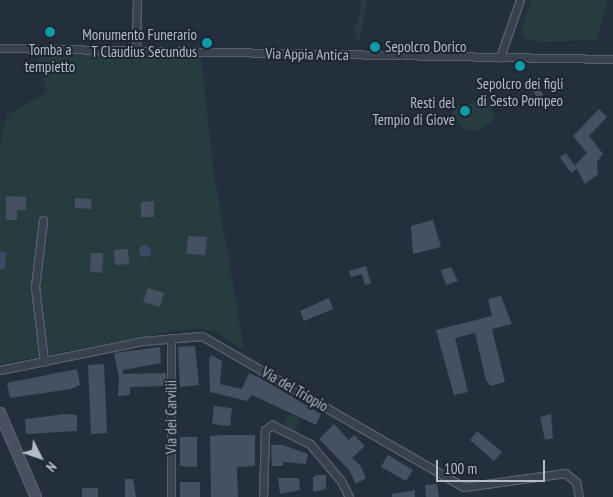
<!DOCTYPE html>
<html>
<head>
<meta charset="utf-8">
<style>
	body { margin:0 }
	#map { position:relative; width:613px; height:497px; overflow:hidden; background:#242f3e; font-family:"PT Sans Narrow",sans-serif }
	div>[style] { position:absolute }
	.green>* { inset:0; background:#263c3f }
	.water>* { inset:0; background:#394c67 }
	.round { border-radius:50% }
	.building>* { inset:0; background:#455162 }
	.roads { filter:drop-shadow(1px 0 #565f6c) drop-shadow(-1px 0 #565f6c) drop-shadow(0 1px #565f6c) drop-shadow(0 -1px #565f6c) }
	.minor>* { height:7px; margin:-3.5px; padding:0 3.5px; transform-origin:3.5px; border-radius:3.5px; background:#38414e }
	.secondary>* { height:10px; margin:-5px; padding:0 5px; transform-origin:5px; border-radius:5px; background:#465061 }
	.dots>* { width:14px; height:14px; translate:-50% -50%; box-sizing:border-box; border:2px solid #1d2633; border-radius:50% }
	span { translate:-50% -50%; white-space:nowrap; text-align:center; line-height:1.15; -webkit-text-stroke:4px #1d2633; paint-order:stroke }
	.poi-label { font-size:15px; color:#b4bcc9 }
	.right { translate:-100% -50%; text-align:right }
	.left { translate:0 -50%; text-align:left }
	.street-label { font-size:15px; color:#b4bcc9 }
	.north { position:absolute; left:15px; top:432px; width:50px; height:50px; -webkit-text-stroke:4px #1d2633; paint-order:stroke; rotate:131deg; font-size:14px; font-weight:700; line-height:20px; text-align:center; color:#b4bcc9 }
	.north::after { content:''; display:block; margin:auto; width:18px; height:22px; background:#b4bcc9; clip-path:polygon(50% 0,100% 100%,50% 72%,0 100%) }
	.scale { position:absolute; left:436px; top:460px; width:109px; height:22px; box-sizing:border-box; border:2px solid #b4bcc9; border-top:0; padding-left:6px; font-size:15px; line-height:18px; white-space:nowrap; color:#b4bcc9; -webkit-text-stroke:4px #1d2633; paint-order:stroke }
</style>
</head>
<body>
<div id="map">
	<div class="green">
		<div style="clip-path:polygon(361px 0,367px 0,359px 44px,353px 30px,360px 15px)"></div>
		<div style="clip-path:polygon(531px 0,608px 0,597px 40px,536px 42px,524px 37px,521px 32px)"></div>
		<div style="clip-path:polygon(37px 53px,201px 58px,214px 173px,244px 350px,217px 332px,200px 329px,173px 331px,0 364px,0 146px,7px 115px,47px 92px)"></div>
		<div style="clip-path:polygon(485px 101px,491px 107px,494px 122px,476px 131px,463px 129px,452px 113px,456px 106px)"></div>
		<div style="clip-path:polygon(288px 415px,300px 418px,295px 432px,283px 425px)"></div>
	</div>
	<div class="water">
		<div class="round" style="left:139px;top:245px;width:12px;height:12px"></div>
		<div style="clip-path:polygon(0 251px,6px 252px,5px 269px,0 269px)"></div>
	</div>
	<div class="building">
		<div style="clip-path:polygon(538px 85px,543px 95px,537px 98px,532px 88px)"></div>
		<div style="clip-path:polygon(599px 109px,607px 117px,589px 136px,603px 154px,597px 162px,598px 174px,585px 184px,577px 169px,571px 173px,560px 157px,566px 153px,577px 169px,575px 165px,587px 153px,573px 136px)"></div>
		<div style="clip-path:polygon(6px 196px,26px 197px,26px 210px,17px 210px,17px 220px,6px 220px)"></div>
		<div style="clip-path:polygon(75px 198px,92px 199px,91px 209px,75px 208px)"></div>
		<div style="clip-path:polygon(154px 201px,154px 217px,141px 217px,141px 202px)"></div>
		<div style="clip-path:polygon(433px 220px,441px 247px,413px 254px,411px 226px)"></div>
		<div style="clip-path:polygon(188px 236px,207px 237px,205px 255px,186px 254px)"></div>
		<div style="clip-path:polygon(128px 249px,129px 264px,115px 265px,114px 250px)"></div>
		<div style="clip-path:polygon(91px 253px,103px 253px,102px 273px,90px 272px)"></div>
		<div style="clip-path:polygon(366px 266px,371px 284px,365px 285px,362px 274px,351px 277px,349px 271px)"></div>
		<div style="clip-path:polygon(451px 267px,458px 281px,446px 285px,441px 270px)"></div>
		<div style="clip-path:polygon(148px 288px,164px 293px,160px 307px,143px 302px)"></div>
		<div style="clip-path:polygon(501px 296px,512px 324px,492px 329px,505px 382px,491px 386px,486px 380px,475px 333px,455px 338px,468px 392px,454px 395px,436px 330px,492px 316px,488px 299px)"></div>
		<div style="clip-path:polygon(329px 298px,333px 309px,304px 321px,300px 311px)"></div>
		<div style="clip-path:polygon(195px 346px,199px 385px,180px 387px,178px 347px)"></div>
		<div style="clip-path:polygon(160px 347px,161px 363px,123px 370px,123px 374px,166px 373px,166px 386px,130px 387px,130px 395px,118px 396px,119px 378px,114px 353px)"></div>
		<div style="clip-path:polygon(211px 355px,222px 361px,220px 384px,242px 389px,249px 373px,260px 378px,321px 414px,316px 425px,252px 395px,247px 401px,210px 392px,209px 359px)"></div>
		<div style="clip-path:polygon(104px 364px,107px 433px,91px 434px,88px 365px)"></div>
		<div style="clip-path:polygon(77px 369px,80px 385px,71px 389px,10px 398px,7px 383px)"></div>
		<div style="clip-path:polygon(214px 406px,232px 408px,230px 426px,212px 424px)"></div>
		<div style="clip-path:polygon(66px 414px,77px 415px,77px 431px,26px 434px,25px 419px)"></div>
		<div style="clip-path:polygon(551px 414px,553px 438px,545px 440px,540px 417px)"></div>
		<div style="clip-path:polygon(334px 424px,349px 440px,354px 435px,365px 446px,352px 458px,360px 465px,366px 478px,356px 484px,349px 470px,319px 439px)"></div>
		<div style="clip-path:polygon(477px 431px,502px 452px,494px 461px,470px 440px)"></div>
		<div style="clip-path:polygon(222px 435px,255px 435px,255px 466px,237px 467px,238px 497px,211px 497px,210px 436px)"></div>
		<div style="clip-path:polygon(180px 437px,197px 437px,197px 467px,180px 466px)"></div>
		<div style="clip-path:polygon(271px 445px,283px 445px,308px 454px,306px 464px,283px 462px,283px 466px,272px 466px)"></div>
		<div style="clip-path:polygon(388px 455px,413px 470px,406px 481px,381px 467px)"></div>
		<div style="clip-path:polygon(317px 475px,326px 475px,326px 489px,313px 492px,313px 477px)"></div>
		<div style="clip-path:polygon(278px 478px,299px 478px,300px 490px,280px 494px)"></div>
		<div style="clip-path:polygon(125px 479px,133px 479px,136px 497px,125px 497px)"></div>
		<div style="clip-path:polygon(180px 482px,200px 482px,200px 497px,180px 497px)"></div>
		<div style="clip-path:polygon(437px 484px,439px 497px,426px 497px,425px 485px)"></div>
		<div style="clip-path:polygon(82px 488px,98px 488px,98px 497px,82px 497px)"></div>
		<div style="clip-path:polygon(415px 490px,415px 497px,392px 497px,392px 494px)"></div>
	</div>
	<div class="roads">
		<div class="minor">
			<div style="left:0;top:48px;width:613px;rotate:1.03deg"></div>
			<div style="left:136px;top:51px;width:51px;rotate:-88.9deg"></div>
			<div style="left:500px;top:57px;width:60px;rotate:-70.7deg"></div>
			<div style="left:43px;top:220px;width:67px;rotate:96.8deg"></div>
			<div style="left:35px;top:287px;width:75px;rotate:83.1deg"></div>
			<div style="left:171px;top:338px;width:159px;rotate:90deg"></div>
			<div style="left:0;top:370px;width:145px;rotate:-11.5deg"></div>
			<div style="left:142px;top:341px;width:60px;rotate:-4.8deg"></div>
			<div style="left:202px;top:336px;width:302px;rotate:30deg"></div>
			<div style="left:464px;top:487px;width:102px;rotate:-7.9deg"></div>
			<div style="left:565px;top:473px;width:14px;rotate:39deg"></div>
			<div style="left:576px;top:482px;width:15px;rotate:79deg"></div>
			<div style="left:263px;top:497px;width:67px;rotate:-88.3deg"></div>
			<div style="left:265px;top:430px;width:9px;rotate:-36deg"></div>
			<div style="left:272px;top:425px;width:42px;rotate:26.6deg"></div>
			<div style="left:310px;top:444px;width:48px;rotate:50deg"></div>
			<div style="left:341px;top:481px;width:18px;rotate:63deg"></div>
		</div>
		<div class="secondary">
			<div style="left:0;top:413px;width:91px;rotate:66.8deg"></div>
		</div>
	</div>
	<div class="dots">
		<div style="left:50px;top:32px;background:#0f9aa8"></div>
		<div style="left:207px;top:43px;background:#0f9aa8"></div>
		<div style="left:375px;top:47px;background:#0f9aa8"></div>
		<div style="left:520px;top:66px;background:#0f9aa8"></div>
		<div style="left:465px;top:111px;background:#0f9aa8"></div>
	</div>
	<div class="poi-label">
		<span class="right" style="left:197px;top:43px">Monumento Funerario<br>T Claudius Secundus</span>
		<span class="left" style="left:385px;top:47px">Sepolcro Dorico</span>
		<span style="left:50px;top:58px">Tomba a<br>tempietto</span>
		<span style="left:520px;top:92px">Sepolcro dei figli<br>di Sesto Pompeo</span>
		<span class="right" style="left:455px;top:111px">Resti del<br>Tempio di Giove</span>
	</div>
	<div class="street-label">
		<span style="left:307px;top:54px;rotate:1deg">Via Appia Antica</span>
		<span style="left:295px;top:389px;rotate:30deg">Via del Triopio</span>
		<span style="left:171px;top:417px;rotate:-90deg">Via dei Carvilii</span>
	</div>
	<div class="north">N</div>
	<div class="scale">100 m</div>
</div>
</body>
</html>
